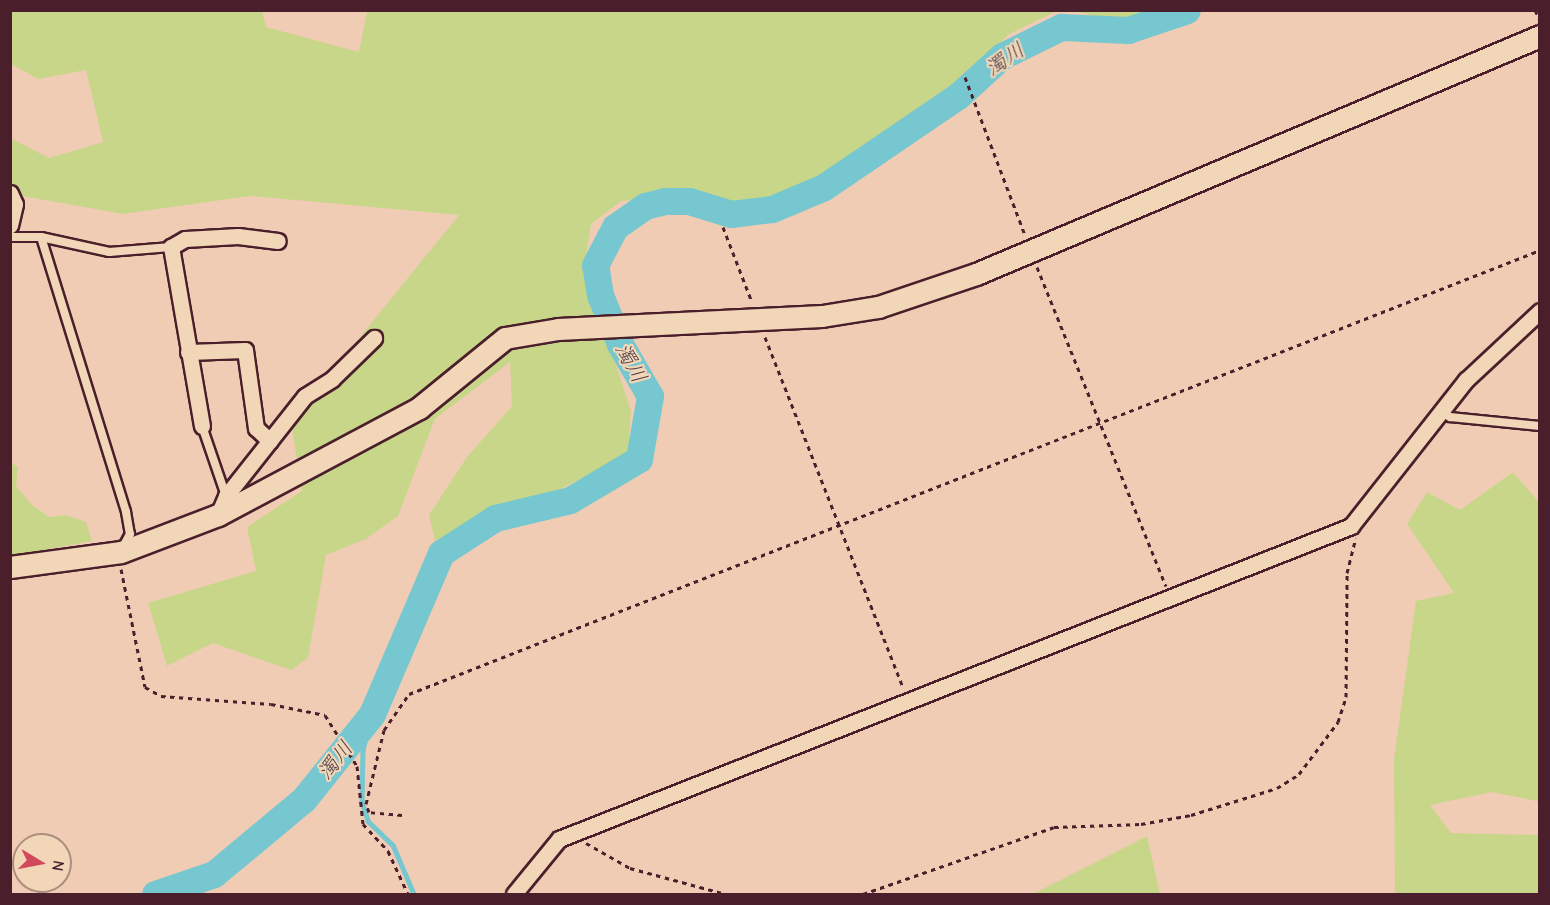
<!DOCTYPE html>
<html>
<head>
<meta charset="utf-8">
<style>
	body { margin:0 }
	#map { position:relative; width:1550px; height:905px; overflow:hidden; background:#f1ccb4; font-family:"Comic Neue","Klee One",sans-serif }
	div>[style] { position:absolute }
	.green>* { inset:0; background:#c8d68a }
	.stream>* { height:4.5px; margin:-2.25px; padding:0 2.25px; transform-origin:2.25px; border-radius:2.25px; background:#76c7cf }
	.river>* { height:27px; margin:-13.5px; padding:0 13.5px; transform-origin:13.5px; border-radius:13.5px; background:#76c7cf }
	.path>* { height:3px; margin-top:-1.5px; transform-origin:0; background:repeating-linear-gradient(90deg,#4a1f2b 0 4.5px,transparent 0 9px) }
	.roads { filter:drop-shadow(2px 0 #4a1f2b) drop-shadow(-2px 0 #4a1f2b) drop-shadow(0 2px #4a1f2b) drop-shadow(0 -2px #4a1f2b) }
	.lane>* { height:8px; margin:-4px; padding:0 4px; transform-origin:4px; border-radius:4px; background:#f1d6b8 }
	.street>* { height:15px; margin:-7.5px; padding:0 7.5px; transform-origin:7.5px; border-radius:7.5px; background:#f1d6b8 }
	.secondary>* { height:21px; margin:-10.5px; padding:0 10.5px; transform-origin:10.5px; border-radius:10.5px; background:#f1d6b8 }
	span { translate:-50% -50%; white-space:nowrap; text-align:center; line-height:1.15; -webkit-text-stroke:4.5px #f1d6b8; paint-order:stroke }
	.water-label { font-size:21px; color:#53414c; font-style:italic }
	.frame { position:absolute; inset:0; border:12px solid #4a1f2b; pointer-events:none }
	.north { position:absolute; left:12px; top:833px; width:60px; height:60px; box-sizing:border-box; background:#f1d6b8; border:2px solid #ae8d80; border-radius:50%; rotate:100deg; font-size:16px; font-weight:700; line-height:24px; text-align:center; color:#4a1f2b }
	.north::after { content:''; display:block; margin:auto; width:21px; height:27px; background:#d1495b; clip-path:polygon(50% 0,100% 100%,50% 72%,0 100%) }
</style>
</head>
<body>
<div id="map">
	<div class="green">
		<div style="clip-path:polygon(11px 11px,262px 11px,266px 27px,359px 52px,367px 11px,1057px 11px,1009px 34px,954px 90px,823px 184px,771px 206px,732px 209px,692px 196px,621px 201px,591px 224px,584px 268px,631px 411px,628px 454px,555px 492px,435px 541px,429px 515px,467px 457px,512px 406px,510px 362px,435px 419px,398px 516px,366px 539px,326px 555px,308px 658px,291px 670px,213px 643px,167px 666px,148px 603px,256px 571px,247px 527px,302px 491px,291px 422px,459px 215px,250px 196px,123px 214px,11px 194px,10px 138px,49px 158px,103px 142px,86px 70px,38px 79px,11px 64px)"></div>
		<div style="clip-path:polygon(1075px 11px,1177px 11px,1128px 25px)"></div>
		<div style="clip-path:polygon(10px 462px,18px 467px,16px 486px,31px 504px,49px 517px,66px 515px,86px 522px,92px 541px,11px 556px)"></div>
		<div style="clip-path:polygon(1513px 472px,1539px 502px,1539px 808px,1537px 801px,1492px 792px,1430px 805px,1451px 833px,1539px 835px,1539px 894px,1395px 894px,1394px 759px,1416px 601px,1454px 593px,1407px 524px,1427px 492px,1460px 510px)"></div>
		<div style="clip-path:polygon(1147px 836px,1160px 894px,1033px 894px)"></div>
	</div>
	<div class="stream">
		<div style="left:372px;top:714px;width:37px;rotate:104deg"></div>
		<div style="left:363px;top:750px;width:52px;rotate:91.1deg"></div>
		<div style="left:362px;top:802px;width:20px;rotate:72deg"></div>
		<div style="left:368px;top:821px;width:35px;rotate:44deg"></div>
		<div style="left:393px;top:845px;width:53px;rotate:66.8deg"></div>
	</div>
	<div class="river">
		<div style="left:155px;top:894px;width:62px;rotate:-18.7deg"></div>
		<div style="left:214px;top:874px;width:117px;rotate:-39.8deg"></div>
		<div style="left:304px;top:799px;width:109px;rotate:-51.3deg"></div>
		<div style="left:372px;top:714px;width:175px;rotate:-66.8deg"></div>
		<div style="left:441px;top:553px;width:64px;rotate:-32.9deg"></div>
		<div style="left:495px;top:518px;width:77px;rotate:-13.5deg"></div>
		<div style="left:570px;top:500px;width:80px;rotate:-30.7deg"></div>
		<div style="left:639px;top:459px;width:64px;rotate:-80.1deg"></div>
		<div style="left:650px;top:396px;width:60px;rotate:-120deg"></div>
		<div style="left:620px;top:344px;width:53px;rotate:-112.2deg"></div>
		<div style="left:600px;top:295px;width:30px;rotate:-99deg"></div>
		<div style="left:595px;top:265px;width:43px;rotate:-62.2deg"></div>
		<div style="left:615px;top:227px;width:37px;rotate:-35deg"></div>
		<div style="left:645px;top:206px;width:21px;rotate:-14deg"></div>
		<div style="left:665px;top:201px;width:24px"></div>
		<div style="left:689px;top:201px;width:44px;rotate:17.2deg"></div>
		<div style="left:731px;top:214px;width:41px;rotate:-7deg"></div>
		<div style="left:772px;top:209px;width:56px;rotate:-22.9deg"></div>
		<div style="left:824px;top:187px;width:162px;rotate:-34.2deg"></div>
		<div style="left:958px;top:96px;width:59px;rotate:-42.3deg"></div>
		<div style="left:1002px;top:56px;width:66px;rotate:-26.2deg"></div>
		<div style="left:1061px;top:27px;width:67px;rotate:2.6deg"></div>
		<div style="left:1128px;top:30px;width:62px;rotate:-18.7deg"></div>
	</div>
	<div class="path">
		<div style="left:1535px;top:10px;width:11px;rotate:63deg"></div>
		<div style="left:965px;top:77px;width:169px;rotate:69.2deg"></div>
		<div style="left:723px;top:227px;width:80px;rotate:68.9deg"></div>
		<div style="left:1037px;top:267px;width:344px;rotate:68deg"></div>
		<div style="left:765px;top:337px;width:377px;rotate:68.5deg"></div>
		<div style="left:121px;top:569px;width:120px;rotate:78.5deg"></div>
		<div style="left:145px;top:687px;width:18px;rotate:29deg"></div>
		<div style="left:161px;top:696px;width:110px;rotate:4.2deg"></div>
		<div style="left:271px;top:704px;width:55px;rotate:11.5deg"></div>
		<div style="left:325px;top:715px;width:60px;rotate:57.9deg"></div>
		<div style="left:357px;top:766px;width:58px;rotate:84.1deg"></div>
		<div style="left:363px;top:824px;width:37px;rotate:47deg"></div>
		<div style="left:388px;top:851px;width:47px;rotate:65.1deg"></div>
		<div style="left:402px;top:815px;width:33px;rotate:-175deg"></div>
		<div style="left:369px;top:812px;width:9px;rotate:-111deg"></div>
		<div style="left:366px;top:804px;width:76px;rotate:-76.3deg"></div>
		<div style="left:384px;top:730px;width:44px;rotate:-55.2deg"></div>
		<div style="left:409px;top:694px;width:1215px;rotate:-21.43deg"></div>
		<div style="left:586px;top:843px;width:51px;rotate:29.6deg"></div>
		<div style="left:630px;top:868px;width:99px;rotate:15.2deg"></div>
		<div style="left:863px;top:894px;width:202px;rotate:-19.3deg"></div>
		<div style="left:1054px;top:827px;width:87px;rotate:-2deg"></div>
		<div style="left:1141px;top:824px;width:51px;rotate:-10.2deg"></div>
		<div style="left:1191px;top:815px;width:90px;rotate:-17.4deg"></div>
		<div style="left:1277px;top:788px;width:26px;rotate:-32deg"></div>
		<div style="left:1299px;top:774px;width:65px;rotate:-53.1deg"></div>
		<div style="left:1338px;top:722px;width:26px;rotate:-72deg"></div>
		<div style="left:1346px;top:697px;width:124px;rotate:-89.5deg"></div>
		<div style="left:1347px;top:573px;width:36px;rotate:-76deg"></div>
	</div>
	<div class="roads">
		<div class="lane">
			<div style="left:10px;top:237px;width:31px"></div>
			<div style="left:41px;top:237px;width:288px;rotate:72.8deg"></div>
			<div style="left:126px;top:512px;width:22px;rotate:80deg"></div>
			<div style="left:130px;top:534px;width:13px;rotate:119deg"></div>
			<div style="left:41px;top:237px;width:70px;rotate:12.4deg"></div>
			<div style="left:109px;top:252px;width:62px;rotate:-4.6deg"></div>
			<div style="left:1441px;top:411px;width:11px;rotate:34deg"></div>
			<div style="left:1450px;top:417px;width:90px;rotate:5.7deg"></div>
			<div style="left:202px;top:426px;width:74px;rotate:71.1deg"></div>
		</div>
		<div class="street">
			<div style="left:10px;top:193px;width:12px;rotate:66deg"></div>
			<div style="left:15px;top:204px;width:22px;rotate:103deg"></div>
			<div style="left:188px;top:352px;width:57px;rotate:-2deg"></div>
			<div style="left:245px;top:350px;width:79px;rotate:82deg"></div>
			<div style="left:256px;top:428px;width:19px;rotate:43deg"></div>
			<div style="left:202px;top:426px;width:182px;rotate:-99.8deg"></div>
			<div style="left:171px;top:247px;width:16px;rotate:-30deg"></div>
			<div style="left:185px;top:239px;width:53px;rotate:-3.2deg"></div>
			<div style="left:238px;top:236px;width:40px;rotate:7.1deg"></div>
			<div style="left:218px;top:515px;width:21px;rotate:-67deg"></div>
			<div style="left:226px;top:496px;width:127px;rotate:-51.7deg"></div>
			<div style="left:305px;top:396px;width:32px;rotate:-32deg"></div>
			<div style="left:332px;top:379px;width:59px;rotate:-44.3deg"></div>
			<div style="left:514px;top:894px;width:71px;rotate:-50.7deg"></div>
			<div style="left:559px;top:839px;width:852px;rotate:-21.56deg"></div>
			<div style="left:1351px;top:526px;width:186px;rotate:-51.8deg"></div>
			<div style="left:1466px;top:380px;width:101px;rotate:-43deg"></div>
		</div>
		<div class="secondary">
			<div style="left:10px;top:567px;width:112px;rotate:-7.7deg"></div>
			<div style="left:121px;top:552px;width:104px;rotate:-20.9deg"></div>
			<div style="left:218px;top:515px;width:228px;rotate:-28deg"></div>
			<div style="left:419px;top:408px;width:111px;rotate:-39.1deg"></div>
			<div style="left:505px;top:338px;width:54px;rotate:-9.6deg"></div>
			<div style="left:558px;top:329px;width:264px;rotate:-2.8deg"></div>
			<div style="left:822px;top:316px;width:57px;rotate:-9.1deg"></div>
			<div style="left:878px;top:307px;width:103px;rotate:-18.6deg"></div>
			<div style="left:976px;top:274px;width:612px;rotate:-22.88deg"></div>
		</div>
	</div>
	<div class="water-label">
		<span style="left:1005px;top:59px;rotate:-34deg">濁川</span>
		<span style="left:631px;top:363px;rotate:61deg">濁川</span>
		<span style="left:335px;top:760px;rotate:-51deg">濁川</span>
	</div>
	<div class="frame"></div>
	<div class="north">N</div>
</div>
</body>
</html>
